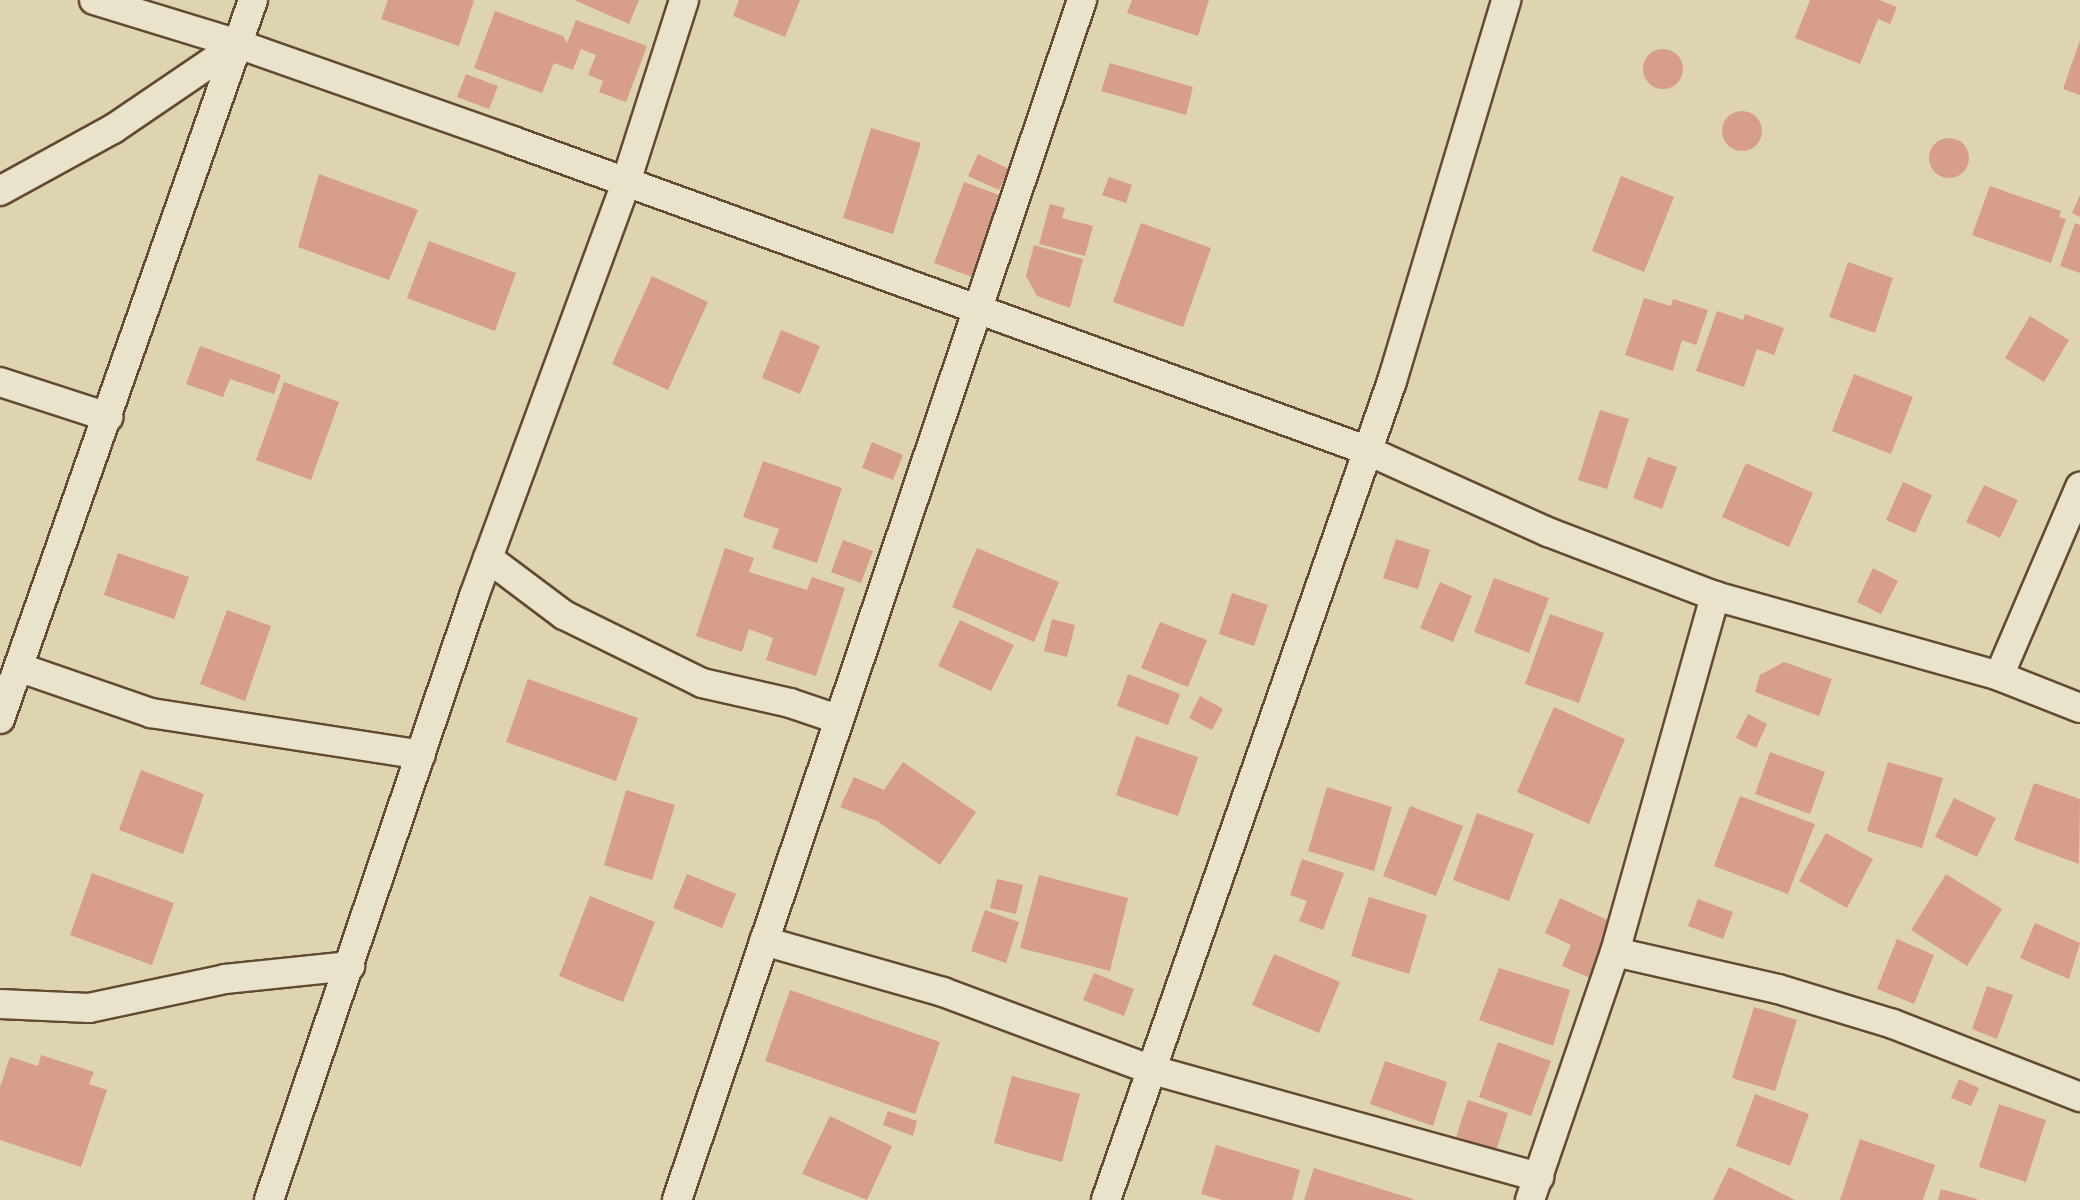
<!DOCTYPE html>
<html>
<head>
<meta charset="utf-8">
<style>
	body { margin:0 }
	#map { position:relative; width:2080px; height:1200px; overflow:hidden; background:#dfd4b0; font-family:"IM FELL Double Pica",serif }
	div>[style] { position:absolute }
	.building>* { inset:0; background:#d79f8a }
	.round { border-radius:50% }
	.roads { filter:drop-shadow(2px 0 #634a32) drop-shadow(-2px 0 #634a32) drop-shadow(0 2px #634a32) drop-shadow(0 -2px #634a32) }
	.minor>* { height:28px; margin:-14px; padding:0 14px; transform-origin:14px; border-radius:14px; background:#eae3cc }
	span { translate:-50% -50%; white-space:nowrap; text-align:center; line-height:1.15; -webkit-text-stroke:5px #eae3cc; paint-order:stroke }
</style>
</head>
<body>
<div id="map">
	<div class="building">
		<div style="clip-path:polygon(388px 0,472px 0,474px 1px,459px 46px,381px 19px)"></div>
		<div style="clip-path:polygon(574px 0,639px 0,629px 24px)"></div>
		<div style="clip-path:polygon(739px 0,800px 0,785px 37px,733px 16px)"></div>
		<div style="clip-path:polygon(1132px 0,1209px 0,1198px 36px,1127px 13px)"></div>
		<div style="clip-path:polygon(1810px 0,1879px 0,1897px 7px,1890px 24px,1878px 19px,1860px 64px,1795px 38px)"></div>
		<div style="clip-path:polygon(495px 11px,563px 36px,567px 43px,576px 20px,647px 46px,626px 102px,599px 92px,603px 81px,588px 75px,596px 55px,581px 49px,573px 70px,554px 63px,542px 93px,474px 68px)"></div>
		<div style="clip-path:polygon(2080px 40px,2080px 95px,2063px 89px)"></div>
		<div class="round" style="left:1643px;top:49px;width:40px;height:40px"></div>
		<div style="clip-path:polygon(1110px 63px,1193px 87px,1186px 115px,1101px 91px)"></div>
		<div style="clip-path:polygon(466px 74px,498px 86px,489px 109px,457px 97px)"></div>
		<div class="round" style="left:1722px;top:111px;width:40px;height:40px"></div>
		<div style="clip-path:polygon(871px 128px,921px 143px,893px 234px,843px 218px)"></div>
		<div class="round" style="left:1929px;top:138px;width:40px;height:40px"></div>
		<div style="clip-path:polygon(978px 154px,1009px 169px,999px 190px,968px 176px)"></div>
		<div style="clip-path:polygon(319px 174px,418px 210px,389px 280px,298px 247px)"></div>
		<div style="clip-path:polygon(1621px 176px,1674px 197px,1644px 272px,1592px 251px)"></div>
		<div style="clip-path:polygon(1109px 177px,1132px 185px,1126px 203px,1102px 195px)"></div>
		<div style="clip-path:polygon(964px 182px,1002px 196px,972px 277px,934px 263px)"></div>
		<div style="clip-path:polygon(1990px 186px,2061px 211px,2059px 217px,2066px 219px,2051px 263px,1972px 235px)"></div>
		<div style="clip-path:polygon(2080px 195px,2080px 217px,2072px 213px)"></div>
		<div style="clip-path:polygon(1050px 204px,1065px 208px,1062px 218px,1093px 226px,1085px 256px,1039px 244px)"></div>
		<div style="clip-path:polygon(1141px 223px,1211px 248px,1183px 327px,1113px 302px)"></div>
		<div style="clip-path:polygon(2075px 223px,2080px 225px,2080px 273px,2060px 266px)"></div>
		<div style="clip-path:polygon(429px 241px,516px 273px,495px 331px,407px 298px)"></div>
		<div style="clip-path:polygon(1034px 245px,1083px 259px,1070px 308px,1037px 296px,1026px 276px)"></div>
		<div style="clip-path:polygon(1848px 262px,1893px 278px,1875px 333px,1829px 317px)"></div>
		<div style="clip-path:polygon(652px 276px,708px 302px,668px 390px,612px 364px)"></div>
		<div style="clip-path:polygon(1644px 298px,1671px 306px,1673px 299px,1708px 310px,1696px 345px,1682px 340px,1673px 371px,1625px 355px)"></div>
		<div style="clip-path:polygon(1717px 311px,1743px 320px,1745px 314px,1784px 328px,1774px 355px,1757px 349px,1744px 387px,1696px 371px)"></div>
		<div style="clip-path:polygon(2030px 316px,2069px 340px,2044px 382px,2005px 358px)"></div>
		<div style="clip-path:polygon(781px 330px,820px 346px,800px 394px,762px 378px)"></div>
		<div style="clip-path:polygon(200px 346px,281px 375px,274px 394px,230px 379px,223px 397px,186px 384px)"></div>
		<div style="clip-path:polygon(1854px 374px,1913px 397px,1891px 454px,1832px 431px)"></div>
		<div style="clip-path:polygon(284px 382px,339px 402px,311px 480px,256px 460px)"></div>
		<div style="clip-path:polygon(1600px 410px,1629px 419px,1607px 489px,1578px 480px)"></div>
		<div style="clip-path:polygon(872px 442px,903px 455px,893px 480px,862px 468px)"></div>
		<div style="clip-path:polygon(1648px 457px,1677px 467px,1662px 509px,1633px 498px)"></div>
		<div style="clip-path:polygon(763px 461px,842px 488px,817px 563px,772px 548px,779px 529px,743px 517px)"></div>
		<div style="clip-path:polygon(1746px 463px,1813px 493px,1789px 547px,1722px 517px)"></div>
		<div style="clip-path:polygon(1903px 482px,1932px 495px,1915px 533px,1886px 520px)"></div>
		<div style="clip-path:polygon(1984px 485px,2018px 500px,2000px 538px,1966px 522px)"></div>
		<div style="clip-path:polygon(1396px 539px,1430px 550px,1418px 589px,1383px 578px)"></div>
		<div style="clip-path:polygon(843px 540px,873px 551px,861px 583px,831px 572px)"></div>
		<div style="clip-path:polygon(725px 548px,754px 558px,749px 572px,807px 590px,812px 577px,845px 588px,816px 676px,766px 660px,773px 638px,749px 629px,742px 652px,696px 636px)"></div>
		<div style="clip-path:polygon(977px 548px,1059px 582px,1034px 642px,952px 607px)"></div>
		<div style="clip-path:polygon(118px 553px,189px 577px,174px 619px,104px 595px)"></div>
		<div style="clip-path:polygon(1873px 568px,1898px 581px,1881px 614px,1857px 602px)"></div>
		<div style="clip-path:polygon(1494px 578px,1549px 598px,1529px 653px,1474px 632px)"></div>
		<div style="clip-path:polygon(1440px 582px,1472px 596px,1453px 642px,1420px 628px)"></div>
		<div style="clip-path:polygon(1232px 593px,1268px 605px,1254px 646px,1219px 634px)"></div>
		<div style="clip-path:polygon(227px 610px,271px 626px,245px 701px,200px 684px)"></div>
		<div style="clip-path:polygon(1550px 614px,1604px 633px,1579px 703px,1525px 684px)"></div>
		<div style="clip-path:polygon(1052px 619px,1075px 625px,1067px 657px,1044px 651px)"></div>
		<div style="clip-path:polygon(960px 620px,1014px 645px,991px 691px,938px 666px)"></div>
		<div style="clip-path:polygon(1160px 622px,1207px 640px,1188px 687px,1141px 668px)"></div>
		<div style="clip-path:polygon(1784px 662px,1832px 679px,1819px 716px,1755px 692px,1760px 675px)"></div>
		<div style="clip-path:polygon(1128px 674px,1180px 694px,1168px 725px,1117px 706px)"></div>
		<div style="clip-path:polygon(528px 679px,638px 718px,616px 781px,506px 742px)"></div>
		<div style="clip-path:polygon(1200px 696px,1223px 709px,1212px 730px,1189px 718px)"></div>
		<div style="clip-path:polygon(1554px 707px,1625px 739px,1589px 824px,1517px 792px)"></div>
		<div style="clip-path:polygon(1748px 714px,1767px 724px,1756px 748px,1736px 738px)"></div>
		<div style="clip-path:polygon(1136px 736px,1198px 757px,1178px 816px,1116px 795px)"></div>
		<div style="clip-path:polygon(1770px 752px,1825px 772px,1810px 814px,1755px 794px)"></div>
		<div style="clip-path:polygon(903px 762px,976px 812px,940px 865px,877px 821px,840px 807px,854px 777px,884px 790px)"></div>
		<div style="clip-path:polygon(1888px 762px,1943px 778px,1922px 848px,1867px 831px)"></div>
		<div style="clip-path:polygon(141px 770px,204px 794px,183px 854px,119px 830px)"></div>
		<div style="clip-path:polygon(2034px 783px,2080px 799px,2079px 864px,2014px 840px)"></div>
		<div style="clip-path:polygon(1327px 787px,1392px 807px,1374px 871px,1308px 851px)"></div>
		<div style="clip-path:polygon(626px 790px,675px 805px,652px 880px,604px 865px)"></div>
		<div style="clip-path:polygon(1740px 796px,1815px 824px,1788px 894px,1714px 866px)"></div>
		<div style="clip-path:polygon(1954px 798px,1996px 818px,1977px 857px,1935px 837px)"></div>
		<div style="clip-path:polygon(1410px 806px,1463px 826px,1436px 896px,1383px 876px)"></div>
		<div style="clip-path:polygon(1477px 813px,1534px 834px,1509px 901px,1453px 880px)"></div>
		<div style="clip-path:polygon(1826px 833px,1873px 859px,1847px 908px,1799px 881px)"></div>
		<div style="clip-path:polygon(1302px 859px,1344px 873px,1323px 930px,1299px 921px,1307px 901px,1290px 895px)"></div>
		<div style="clip-path:polygon(92px 873px,174px 903px,152px 965px,70px 935px)"></div>
		<div style="clip-path:polygon(687px 874px,736px 894px,722px 928px,673px 908px)"></div>
		<div style="clip-path:polygon(1946px 874px,2002px 909px,1967px 966px,1911px 930px)"></div>
		<div style="clip-path:polygon(1039px 875px,1128px 898px,1110px 971px,1020px 948px)"></div>
		<div style="clip-path:polygon(997px 879px,1023px 885px,1016px 914px,990px 908px)"></div>
		<div style="clip-path:polygon(590px 896px,655px 922px,623px 1002px,559px 976px)"></div>
		<div style="clip-path:polygon(1369px 897px,1427px 915px,1409px 974px,1351px 956px)"></div>
		<div style="clip-path:polygon(1560px 898px,1614px 923px,1590px 978px,1562px 966px,1571px 945px,1545px 933px)"></div>
		<div style="clip-path:polygon(1698px 899px,1733px 912px,1723px 939px,1688px 926px)"></div>
		<div style="clip-path:polygon(985px 910px,1019px 922px,1006px 963px,971px 951px)"></div>
		<div style="clip-path:polygon(2035px 923px,2080px 943px,2069px 979px,2020px 958px)"></div>
		<div style="clip-path:polygon(1897px 939px,1934px 955px,1914px 1004px,1877px 989px)"></div>
		<div style="clip-path:polygon(1274px 954px,1340px 982px,1319px 1033px,1252px 1005px)"></div>
		<div style="clip-path:polygon(1499px 968px,1570px 990px,1553px 1046px,1479px 1020px)"></div>
		<div style="clip-path:polygon(1094px 973px,1134px 989px,1124px 1016px,1083px 1000px)"></div>
		<div style="clip-path:polygon(1987px 986px,2013px 995px,1997px 1039px,1972px 1029px)"></div>
		<div style="clip-path:polygon(790px 990px,940px 1042px,915px 1114px,765px 1061px)"></div>
		<div style="clip-path:polygon(1754px 1007px,1797px 1020px,1775px 1091px,1732px 1078px)"></div>
		<div style="clip-path:polygon(1498px 1042px,1551px 1061px,1531px 1116px,1479px 1097px)"></div>
		<div style="clip-path:polygon(41px 1055px,94px 1072px,89px 1084px,107px 1090px,81px 1167px,0 1140px,0 1087px,10px 1057px,38px 1066px)"></div>
		<div style="clip-path:polygon(1385px 1061px,1447px 1082px,1433px 1126px,1370px 1104px)"></div>
		<div style="clip-path:polygon(1012px 1076px,1080px 1094px,1062px 1162px,994px 1143px)"></div>
		<div style="clip-path:polygon(1959px 1079px,1979px 1088px,1971px 1106px,1951px 1098px)"></div>
		<div style="clip-path:polygon(1755px 1094px,1809px 1114px,1790px 1166px,1736px 1146px)"></div>
		<div style="clip-path:polygon(1468px 1100px,1508px 1113px,1496px 1151px,1456px 1137px)"></div>
		<div style="clip-path:polygon(1999px 1104px,2046px 1120px,2026px 1182px,1979px 1167px)"></div>
		<div style="clip-path:polygon(888px 1111px,917px 1121px,913px 1136px,883px 1125px)"></div>
		<div style="clip-path:polygon(830px 1116px,892px 1146px,867px 1200px,802px 1174px)"></div>
		<div style="clip-path:polygon(1860px 1139px,1935px 1165px,1923px 1200px,1840px 1200px)"></div>
		<div style="clip-path:polygon(1216px 1145px,1300px 1170px,1292px 1200px,1222px 1200px,1201px 1194px)"></div>
		<div style="clip-path:polygon(1729px 1167px,1795px 1200px,1713px 1200px)"></div>
		<div style="clip-path:polygon(1314px 1168px,1413px 1199px,1413px 1200px,1304px 1200px)"></div>
		<div style="clip-path:polygon(1941px 1189px,1977px 1199px,1977px 1200px,1938px 1200px)"></div>
	</div>
	<div class="roads">
		<div class="minor">
			<div style="left:94px;top:0;width:151px;rotate:17deg"></div>
			<div style="left:238px;top:44px;width:292px;rotate:19.4deg"></div>
			<div style="left:513px;top:141px;width:907px;rotate:19.91deg"></div>
			<div style="left:1366px;top:450px;width:200px;rotate:24.3deg"></div>
			<div style="left:1548px;top:532px;width:179px;rotate:21deg"></div>
			<div style="left:1715px;top:596px;width:295px;rotate:15.7deg"></div>
			<div style="left:1999px;top:676px;width:87px;rotate:21.6deg"></div>
			<div style="left:0;top:191px;width:129px;rotate:-28.8deg"></div>
			<div style="left:113px;top:129px;width:151px;rotate:-34.2deg"></div>
			<div style="left:0;top:382px;width:114px;rotate:18deg"></div>
			<div style="left:488px;top:558px;width:95px;rotate:36.9deg"></div>
			<div style="left:564px;top:615px;width:154px;rotate:26.2deg"></div>
			<div style="left:702px;top:683px;width:90px;rotate:12.8deg"></div>
			<div style="left:790px;top:703px;width:50px;rotate:18.8deg"></div>
			<div style="left:21px;top:668px;width:138px;rotate:19.1deg"></div>
			<div style="left:151px;top:713px;width:273px;rotate:8.8deg"></div>
			<div style="left:1999px;top:676px;width:206px;rotate:-66.8deg"></div>
			<div style="left:0;top:719px;width:762px;rotate:-70.61deg"></div>
			<div style="left:764px;top:941px;width:186px;rotate:15.9deg"></div>
			<div style="left:943px;top:992px;width:220px;rotate:20.5deg"></div>
			<div style="left:1149px;top:1069px;width:405px;rotate:15.5deg"></div>
			<div style="left:1615px;top:952px;width:167px;rotate:12.8deg"></div>
			<div style="left:1778px;top:989px;width:120px;rotate:16.9deg"></div>
			<div style="left:1893px;top:1024px;width:201px;rotate:21.3deg"></div>
			<div style="left:0;top:1004px;width:89px;rotate:2.6deg"></div>
			<div style="left:89px;top:1008px;width:139px;rotate:-12deg"></div>
			<div style="left:225px;top:979px;width:126px;rotate:-5.9deg"></div>
			<div style="left:269px;top:1200px;width:638px;rotate:-71.25deg"></div>
			<div style="left:474px;top:596px;width:441px;rotate:-69.8deg"></div>
			<div style="left:626px;top:182px;width:191px;rotate:-72.3deg"></div>
			<div style="left:677px;top:1200px;width:1267px;rotate:-71.35deg"></div>
			<div style="left:1106px;top:1200px;width:868px;rotate:-70.75deg"></div>
			<div style="left:1392px;top:381px;width:398px;rotate:-73.3deg"></div>
			<div style="left:1530px;top:1200px;width:262px;rotate:-71.1deg"></div>
			<div style="left:1615px;top:952px;width:370px;rotate:-74.3deg"></div>
		</div>
	</div>
</div>
</body>
</html>
